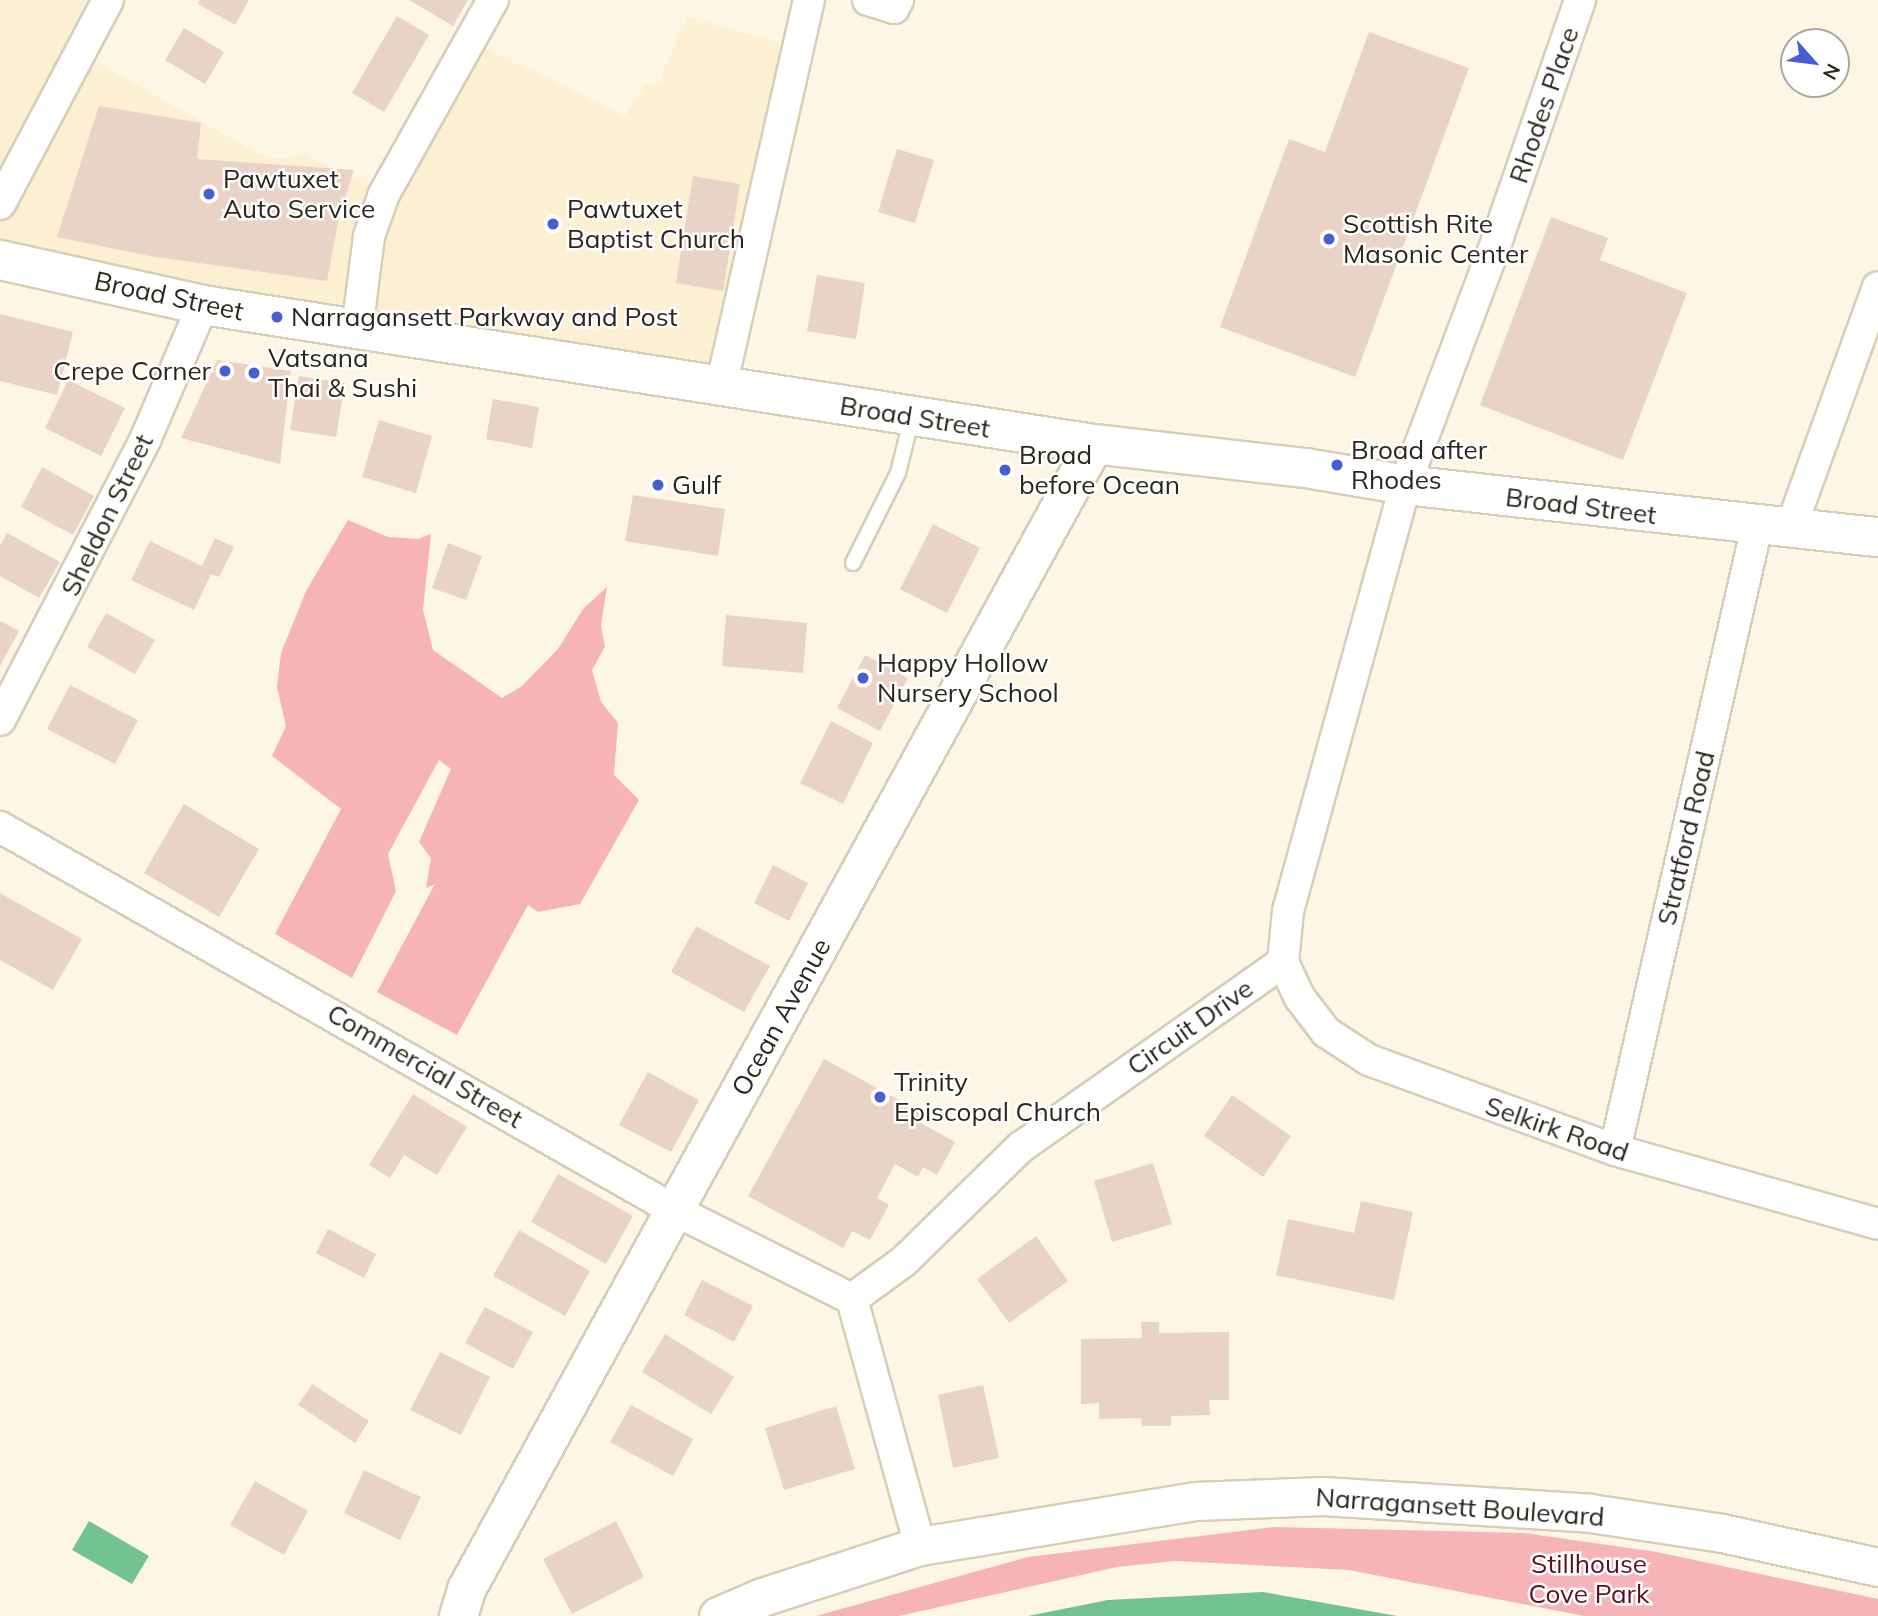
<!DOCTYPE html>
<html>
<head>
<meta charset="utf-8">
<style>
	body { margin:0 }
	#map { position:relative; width:1878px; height:1616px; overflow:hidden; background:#fef6e5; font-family:Mulish,sans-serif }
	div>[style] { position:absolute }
	.built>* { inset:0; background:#fcefd2 }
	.green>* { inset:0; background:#f6b4b7 }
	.water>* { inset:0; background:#72c390 }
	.building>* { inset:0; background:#e9d2c6 }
	.roads { filter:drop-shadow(2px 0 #d7cdb8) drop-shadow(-2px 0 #d7cdb8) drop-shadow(0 2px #d7cdb8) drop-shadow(0 -2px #d7cdb8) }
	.service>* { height:14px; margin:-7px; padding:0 7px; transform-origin:7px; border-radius:7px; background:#fff }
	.minor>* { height:30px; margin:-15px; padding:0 15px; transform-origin:15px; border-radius:15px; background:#fff }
	.tertiary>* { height:37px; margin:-18.5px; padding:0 18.5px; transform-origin:18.5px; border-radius:18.5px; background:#fff }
	.secondary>* { height:38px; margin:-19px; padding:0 19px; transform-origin:19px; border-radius:19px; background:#fff }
	.dots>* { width:19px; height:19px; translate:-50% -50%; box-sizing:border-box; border:4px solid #fff; border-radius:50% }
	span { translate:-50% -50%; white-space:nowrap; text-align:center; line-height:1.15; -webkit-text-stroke:5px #fff; paint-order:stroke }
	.street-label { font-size:26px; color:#2a261e }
	.poi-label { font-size:26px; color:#2a261e }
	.left { translate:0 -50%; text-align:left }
	.right { translate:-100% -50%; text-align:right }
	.park-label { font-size:26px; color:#5e0f1f }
	.north { position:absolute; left:1780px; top:28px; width:70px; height:70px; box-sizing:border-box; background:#fff; border:2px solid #aaa8a5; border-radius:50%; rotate:118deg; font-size:19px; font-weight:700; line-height:28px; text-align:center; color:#2a261e }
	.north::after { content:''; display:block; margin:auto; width:24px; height:32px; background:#475dd1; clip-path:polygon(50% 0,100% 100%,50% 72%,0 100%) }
</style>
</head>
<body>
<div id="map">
	<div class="built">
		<div style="clip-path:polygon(0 0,112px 0,85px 56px,259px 154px,278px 159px,304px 154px,386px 194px,474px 43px,625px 116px,646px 84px,663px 84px,662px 73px,688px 17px,776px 42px,782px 51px,721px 385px,0 260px)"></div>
	</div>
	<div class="green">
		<div style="clip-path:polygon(348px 520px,388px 537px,418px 539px,431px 534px,423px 610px,433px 650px,502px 698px,522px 686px,558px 649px,583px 609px,607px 587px,601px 625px,605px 647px,592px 670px,601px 702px,618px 723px,614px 775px,639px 800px,580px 904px,538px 912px,528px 905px,457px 1035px,377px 992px,435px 884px,426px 888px,431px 858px,419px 842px,451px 769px,439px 760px,388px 854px,396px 891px,352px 978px,275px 934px,341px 809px,272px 756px,286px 726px,277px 687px,281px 653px,306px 591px)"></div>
		<div style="clip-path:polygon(1274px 1527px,1524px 1533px,1657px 1552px,1878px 1599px,1878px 1616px,1584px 1616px,1349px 1570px,1175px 1561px,1117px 1567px,899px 1616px,816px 1616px,1028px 1557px)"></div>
	</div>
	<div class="water">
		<div style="clip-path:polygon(89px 1521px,149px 1556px,132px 1584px,72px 1550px)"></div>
		<div style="clip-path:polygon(1263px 1592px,1397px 1616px,1028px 1616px,1108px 1600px)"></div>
	</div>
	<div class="building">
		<div style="clip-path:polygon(200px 0,249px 0,235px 25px,198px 4px)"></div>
		<div style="clip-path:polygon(409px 0,468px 0,453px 26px)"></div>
		<div style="clip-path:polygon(397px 16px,429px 35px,384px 112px,352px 93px)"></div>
		<div style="clip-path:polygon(184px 28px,224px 52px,205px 84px,165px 60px)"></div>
		<div style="clip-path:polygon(1369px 32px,1469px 68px,1355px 377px,1220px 327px,1289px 139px,1325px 152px)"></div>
		<div style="clip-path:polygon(99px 106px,201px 123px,197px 159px,354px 170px,339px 217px,327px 281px,149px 256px,57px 237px)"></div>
		<div style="clip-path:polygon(897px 149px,934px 160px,915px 223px,878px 212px)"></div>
		<div style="clip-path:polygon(693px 176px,740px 184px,723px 291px,676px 283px)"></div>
		<div style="clip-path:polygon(1551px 217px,1608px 238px,1600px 260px,1687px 293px,1623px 460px,1480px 405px)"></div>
		<div style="clip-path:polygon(817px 275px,865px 283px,856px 339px,807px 331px)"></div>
		<div style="clip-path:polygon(0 314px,73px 332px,57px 395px,0 381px)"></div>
		<div style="clip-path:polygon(217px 360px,291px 371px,280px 464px,181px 438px)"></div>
		<div style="clip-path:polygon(299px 376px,345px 383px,336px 437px,290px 430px)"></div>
		<div style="clip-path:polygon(68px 380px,125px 408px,101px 456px,45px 428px)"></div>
		<div style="clip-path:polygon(493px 399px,539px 407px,532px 448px,486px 439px)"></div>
		<div style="clip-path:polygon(379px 420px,432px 436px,416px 493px,362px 477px)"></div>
		<div style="clip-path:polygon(42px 467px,94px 496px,73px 535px,21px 507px)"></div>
		<div style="clip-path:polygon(633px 495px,725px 509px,718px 556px,625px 541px)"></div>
		<div style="clip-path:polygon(933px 524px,980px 548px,947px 613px,900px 589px)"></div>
		<div style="clip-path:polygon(7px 533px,60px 562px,39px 598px,0 576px,0 546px)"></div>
		<div style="clip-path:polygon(215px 538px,234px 547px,219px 577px,211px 574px,194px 610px,131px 580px,150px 541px,202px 566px)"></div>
		<div style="clip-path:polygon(448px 543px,482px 556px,466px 600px,432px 588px)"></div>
		<div style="clip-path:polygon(106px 613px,155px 640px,135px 674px,87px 647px)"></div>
		<div style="clip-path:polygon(726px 615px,807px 623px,803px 673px,722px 666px)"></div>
		<div style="clip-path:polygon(0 621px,19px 631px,0 666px)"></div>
		<div style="clip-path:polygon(865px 655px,908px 678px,880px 731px,837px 708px)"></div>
		<div style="clip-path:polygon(70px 685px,138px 720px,115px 764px,47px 729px)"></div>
		<div style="clip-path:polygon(831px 721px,873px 743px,843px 804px,800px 783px)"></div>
		<div style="clip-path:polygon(184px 804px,259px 849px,219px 917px,144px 873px)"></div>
		<div style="clip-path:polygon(773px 865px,808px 883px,789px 921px,754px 903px)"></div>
		<div style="clip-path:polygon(0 893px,82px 939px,53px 990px,0 960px)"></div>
		<div style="clip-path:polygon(696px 926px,770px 966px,744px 1012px,671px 972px)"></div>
		<div style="clip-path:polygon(824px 1059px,923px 1113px,919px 1122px,955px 1142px,937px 1175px,923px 1167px,918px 1177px,895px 1164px,877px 1198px,889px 1205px,870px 1240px,852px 1231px,843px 1248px,748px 1196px)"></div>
		<div style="clip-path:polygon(648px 1072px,699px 1100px,671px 1152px,619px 1125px)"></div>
		<div style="clip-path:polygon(413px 1094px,467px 1127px,437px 1175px,404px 1155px,390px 1178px,369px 1165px)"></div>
		<div style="clip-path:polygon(1232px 1095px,1291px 1136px,1263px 1177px,1204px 1136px)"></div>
		<div style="clip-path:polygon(1153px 1163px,1172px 1224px,1112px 1242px,1094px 1181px)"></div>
		<div style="clip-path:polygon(558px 1174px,633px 1216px,606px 1264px,531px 1222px)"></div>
		<div style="clip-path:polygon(1361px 1201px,1413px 1212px,1394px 1300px,1276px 1275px,1288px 1219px,1354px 1233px)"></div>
		<div style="clip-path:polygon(328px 1229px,376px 1254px,364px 1278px,316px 1253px)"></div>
		<div style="clip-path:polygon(519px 1230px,590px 1271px,565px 1316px,493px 1276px)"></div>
		<div style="clip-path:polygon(1036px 1236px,1068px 1281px,1009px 1323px,977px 1279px)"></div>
		<div style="clip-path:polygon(702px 1280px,753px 1306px,734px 1342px,684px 1315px)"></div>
		<div style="clip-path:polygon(485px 1307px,533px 1332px,513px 1369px,465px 1343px)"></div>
		<div style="clip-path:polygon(1141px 1322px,1159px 1322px,1159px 1333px,1229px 1332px,1229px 1400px,1209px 1400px,1210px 1415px,1171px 1416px,1171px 1426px,1142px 1426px,1141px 1418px,1099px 1419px,1099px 1403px,1081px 1404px,1081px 1339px,1142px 1338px)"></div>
		<div style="clip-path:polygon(665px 1334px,734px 1377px,711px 1414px,642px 1372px)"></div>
		<div style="clip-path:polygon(440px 1352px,490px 1377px,461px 1435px,410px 1410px)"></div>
		<div style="clip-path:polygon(312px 1384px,369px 1421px,355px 1443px,298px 1405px)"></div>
		<div style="clip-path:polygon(983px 1385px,999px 1458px,953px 1468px,938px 1395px)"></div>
		<div style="clip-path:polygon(631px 1405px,693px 1439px,673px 1476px,610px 1442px)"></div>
		<div style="clip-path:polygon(836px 1406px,855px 1469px,784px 1490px,765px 1428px)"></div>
		<div style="clip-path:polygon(364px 1470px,421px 1497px,400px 1540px,344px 1513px)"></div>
		<div style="clip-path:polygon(255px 1481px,308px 1511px,284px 1555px,230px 1525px)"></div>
		<div style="clip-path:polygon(616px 1521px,644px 1577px,572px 1614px,543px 1559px)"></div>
	</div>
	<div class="roads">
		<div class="service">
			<div style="left:853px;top:563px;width:101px;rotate:-63.4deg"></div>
			<div style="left:898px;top:473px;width:58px;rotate:-76deg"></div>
		</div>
		<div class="minor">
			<div style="left:868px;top:0;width:27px;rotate:17deg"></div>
			<div style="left:894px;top:8px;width:9px;rotate:-63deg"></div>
			<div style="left:0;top:204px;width:231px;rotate:-62.1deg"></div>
			<div style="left:357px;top:330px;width:95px;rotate:-82.7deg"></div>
			<div style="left:369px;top:236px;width:45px;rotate:-70.3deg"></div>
			<div style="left:384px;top:194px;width:223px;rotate:-60.7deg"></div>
			<div style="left:721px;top:387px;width:397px;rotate:-77.2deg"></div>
			<div style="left:1790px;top:530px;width:258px;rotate:-70.1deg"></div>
			<div style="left:0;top:720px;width:315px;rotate:-62.6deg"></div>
			<div style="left:145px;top:440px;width:147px;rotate:-66.8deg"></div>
			<div style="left:0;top:827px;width:777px;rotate:29.6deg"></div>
			<div style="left:676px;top:1211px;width:197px;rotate:26.6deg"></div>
			<div style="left:1283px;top:962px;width:40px;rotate:65deg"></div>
			<div style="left:1300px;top:998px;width:43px;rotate:52.6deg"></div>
			<div style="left:1326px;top:1032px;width:51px;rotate:33.1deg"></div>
			<div style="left:1369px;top:1060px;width:262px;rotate:20.1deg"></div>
			<div style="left:1615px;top:1150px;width:273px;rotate:15.7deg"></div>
			<div style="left:1615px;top:1150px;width:640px;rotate:-77.18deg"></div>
			<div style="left:920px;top:1546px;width:256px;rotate:-105.4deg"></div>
			<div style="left:852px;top:1299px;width:63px;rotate:-36deg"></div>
			<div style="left:903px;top:1262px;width:165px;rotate:-44.3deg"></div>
			<div style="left:1021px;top:1147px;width:321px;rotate:-35.2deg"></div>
			<div style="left:1283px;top:962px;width:51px;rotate:-84.4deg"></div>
			<div style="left:1288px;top:911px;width:442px;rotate:-74.6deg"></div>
			<div style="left:1405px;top:485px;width:265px;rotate:-69.4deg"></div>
			<div style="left:1498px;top:237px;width:251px;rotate:-70.9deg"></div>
		</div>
		<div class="tertiary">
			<div style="left:458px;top:1616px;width:28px;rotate:-73deg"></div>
			<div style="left:466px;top:1589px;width:1306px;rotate:-61.26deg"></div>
			<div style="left:718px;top:1616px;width:48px;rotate:-23.4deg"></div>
			<div style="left:762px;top:1597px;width:166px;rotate:-17.9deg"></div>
			<div style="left:920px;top:1546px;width:279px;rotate:-9.3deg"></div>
			<div style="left:1195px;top:1501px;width:128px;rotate:-2.2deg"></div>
			<div style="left:1323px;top:1496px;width:268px;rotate:3.6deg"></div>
			<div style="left:1590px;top:1513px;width:134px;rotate:8.6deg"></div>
			<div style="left:1722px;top:1533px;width:160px;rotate:12.3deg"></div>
		</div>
		<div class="secondary">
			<div style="left:0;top:260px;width:208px;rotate:12.5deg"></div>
			<div style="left:203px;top:305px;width:902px;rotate:8.87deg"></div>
			<div style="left:1094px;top:444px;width:213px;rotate:6.5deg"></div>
			<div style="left:1306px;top:468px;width:100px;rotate:9.7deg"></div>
			<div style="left:1405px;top:485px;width:476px;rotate:6.3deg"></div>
		</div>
	</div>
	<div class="dots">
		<div style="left:209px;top:194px;background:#475dd1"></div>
		<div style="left:553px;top:224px;background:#475dd1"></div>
		<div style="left:1329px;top:239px;background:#475dd1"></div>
		<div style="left:277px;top:317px;background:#475dd1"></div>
		<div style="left:225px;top:371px;background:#475dd1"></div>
		<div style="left:254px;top:373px;background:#475dd1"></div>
		<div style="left:1337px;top:465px;background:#475dd1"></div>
		<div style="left:1005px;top:470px;background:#475dd1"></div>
		<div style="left:658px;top:485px;background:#475dd1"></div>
		<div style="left:863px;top:678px;background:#475dd1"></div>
		<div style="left:880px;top:1097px;background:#475dd1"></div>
	</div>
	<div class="street-label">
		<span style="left:1544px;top:105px;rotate:-71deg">Rhodes Place</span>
		<span style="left:169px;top:296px;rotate:12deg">Broad Street</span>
		<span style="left:915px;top:417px;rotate:9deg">Broad Street</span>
		<span style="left:1581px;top:506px;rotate:7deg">Broad Street</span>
		<span style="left:107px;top:515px;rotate:-64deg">Sheldon Street</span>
		<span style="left:1686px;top:838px;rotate:-77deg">Stratford Road</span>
		<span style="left:781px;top:1017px;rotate:-61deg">Ocean Avenue</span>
		<span style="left:1190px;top:1027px;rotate:-35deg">Circuit Drive</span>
		<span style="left:425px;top:1066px;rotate:30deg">Commercial Street</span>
		<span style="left:1557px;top:1129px;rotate:19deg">Selkirk Road</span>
		<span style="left:1460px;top:1507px;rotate:4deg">Narragansett Boulevard</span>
	</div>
	<div class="poi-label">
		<span class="left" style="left:223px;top:194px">Pawtuxet<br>Auto Service</span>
		<span class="left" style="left:567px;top:224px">Pawtuxet<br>Baptist Church</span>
		<span class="left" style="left:1343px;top:239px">Scottish Rite<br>Masonic Center</span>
		<span class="left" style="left:291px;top:317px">Narragansett Parkway and Post</span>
		<span class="left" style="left:268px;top:373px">Vatsana<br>Thai &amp; Sushi</span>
		<span class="right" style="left:211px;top:371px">Crepe Corner</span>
		<span class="left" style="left:1351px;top:465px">Broad after<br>Rhodes</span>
		<span class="left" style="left:1019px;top:470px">Broad<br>before Ocean</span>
		<span class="left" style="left:672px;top:485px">Gulf</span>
		<span class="left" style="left:877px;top:678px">Happy Hollow<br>Nursery School</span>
		<span class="left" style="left:894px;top:1097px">Trinity<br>Episcopal Church</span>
	</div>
	<div class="park-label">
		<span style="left:1589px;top:1579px">Stillhouse<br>Cove Park</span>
	</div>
	<div class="north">N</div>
</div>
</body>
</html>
